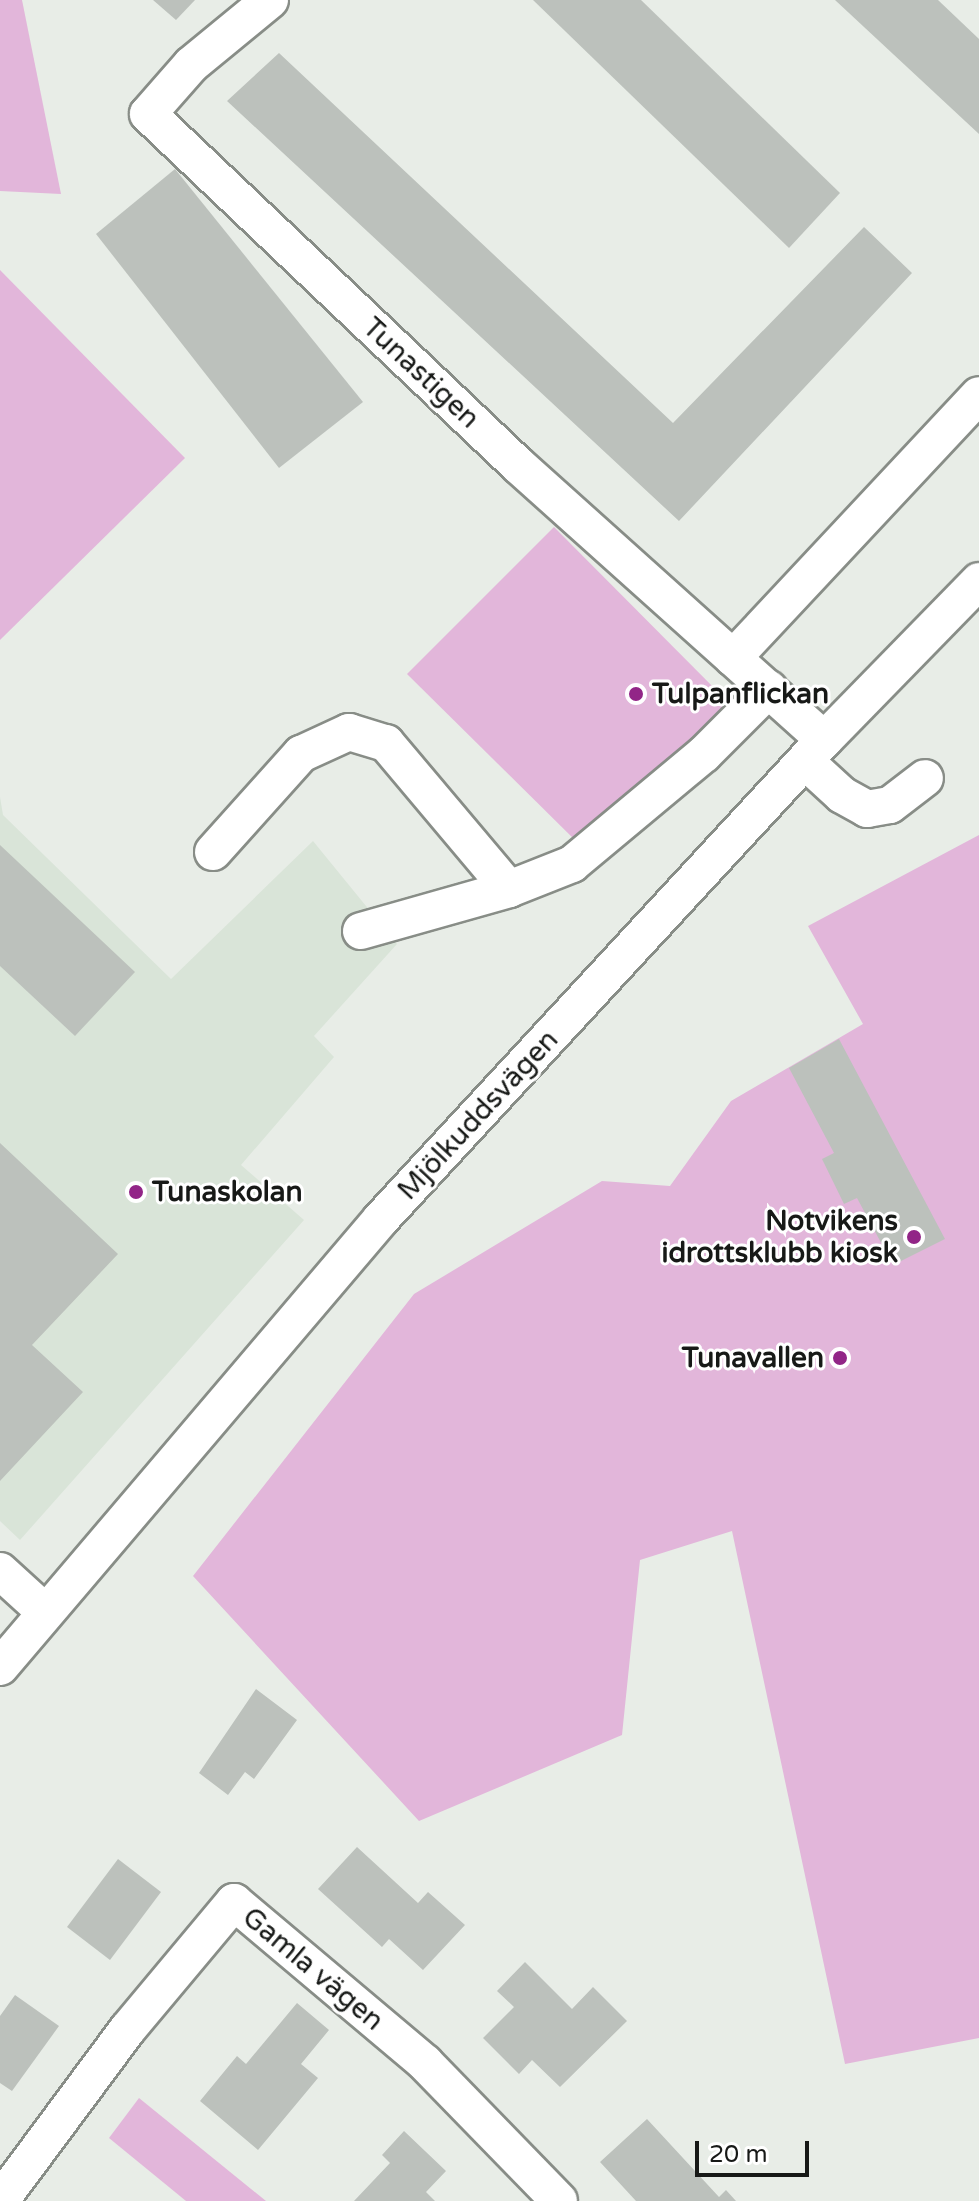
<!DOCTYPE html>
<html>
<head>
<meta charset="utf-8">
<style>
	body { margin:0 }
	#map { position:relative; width:979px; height:2201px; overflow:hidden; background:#e8ede7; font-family:"Varela Round",sans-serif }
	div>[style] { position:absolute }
	.built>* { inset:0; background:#d9e4d8 }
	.green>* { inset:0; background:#e2b6da }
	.building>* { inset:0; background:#bcc1bc }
	.roads { filter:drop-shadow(2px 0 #888d87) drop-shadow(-2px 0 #888d87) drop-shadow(0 2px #888d87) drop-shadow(0 -2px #888d87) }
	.minor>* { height:36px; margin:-18px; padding:0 18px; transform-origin:18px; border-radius:18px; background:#fff }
	.dots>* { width:22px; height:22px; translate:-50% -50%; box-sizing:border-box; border:4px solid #fff; border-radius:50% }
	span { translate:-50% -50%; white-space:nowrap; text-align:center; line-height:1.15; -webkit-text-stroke:6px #fff; paint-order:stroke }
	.street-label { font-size:28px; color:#171917 }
	.poi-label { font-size:28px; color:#171917; font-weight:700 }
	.left { translate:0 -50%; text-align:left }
	.right { translate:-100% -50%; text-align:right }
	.scale { position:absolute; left:695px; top:2141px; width:114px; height:36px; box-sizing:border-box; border:4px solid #171917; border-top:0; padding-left:10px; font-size:24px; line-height:28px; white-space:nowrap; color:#171917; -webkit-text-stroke:6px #fff; paint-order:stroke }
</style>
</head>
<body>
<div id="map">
	<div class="built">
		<div style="clip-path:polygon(0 797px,3px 815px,171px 979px,313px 841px,397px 944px,314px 1036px,334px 1057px,241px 1165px,304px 1220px,20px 1540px,0 1521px)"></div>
	</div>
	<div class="green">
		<div style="clip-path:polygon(0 0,22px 0,61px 194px,0 191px)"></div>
		<div style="clip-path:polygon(0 270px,185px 458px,0 640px)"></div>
		<div style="clip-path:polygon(554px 527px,733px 707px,583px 848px,407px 674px)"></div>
		<div style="clip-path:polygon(979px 835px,979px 2038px,845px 2064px,732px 1531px,640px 1560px,622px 1735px,419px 1821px,193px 1576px,414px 1294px,602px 1181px,670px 1186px,731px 1101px,863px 1024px,808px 926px)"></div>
		<div style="clip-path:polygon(139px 2098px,266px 2201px,186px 2201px,109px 2138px)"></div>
	</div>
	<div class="building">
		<div style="clip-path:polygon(153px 0,195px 0,176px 20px)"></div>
		<div style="clip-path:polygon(533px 0,641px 0,840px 193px,789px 248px)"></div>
		<div style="clip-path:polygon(835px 0,938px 0,979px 39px,979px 134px)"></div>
		<div style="clip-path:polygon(279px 53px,673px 423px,864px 227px,912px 273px,679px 521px,227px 101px)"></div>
		<div style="clip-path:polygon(175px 169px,363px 402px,279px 468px,96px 234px)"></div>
		<div style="clip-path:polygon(0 845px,135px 972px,75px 1036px,0 966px)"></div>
		<div style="clip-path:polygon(839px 1039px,945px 1239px,893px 1265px,857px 1198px,844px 1204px,822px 1159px,834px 1153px,789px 1068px)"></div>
		<div style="clip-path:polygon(0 1143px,118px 1254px,32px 1345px,83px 1392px,0 1481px)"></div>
		<div style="clip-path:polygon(256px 1689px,297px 1720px,254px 1779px,245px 1772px,228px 1795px,199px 1773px)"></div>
		<div style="clip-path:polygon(357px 1847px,418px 1903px,428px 1892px,465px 1925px,423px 1970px,389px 1939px,382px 1947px,318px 1889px)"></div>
		<div style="clip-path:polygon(118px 1859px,161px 1892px,110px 1960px,67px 1927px)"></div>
		<div style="clip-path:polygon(525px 1962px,572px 2009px,593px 1987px,627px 2021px,560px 2087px,532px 2060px,519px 2074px,483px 2038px,514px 2007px,497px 1991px)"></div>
		<div style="clip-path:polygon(15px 1995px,59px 2026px,12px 2091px,0 2083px,0 2016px)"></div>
		<div style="clip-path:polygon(297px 2003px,329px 2030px,301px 2064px,318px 2078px,258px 2150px,200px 2101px,237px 2056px,246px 2064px)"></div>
		<div style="clip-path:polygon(647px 2119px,719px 2197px,726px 2190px,736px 2201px,636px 2201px,600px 2162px)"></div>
		<div style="clip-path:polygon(404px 2131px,446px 2171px,426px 2192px,435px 2201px,354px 2201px,390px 2163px,382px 2155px)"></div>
	</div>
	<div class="roads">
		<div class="minor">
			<div style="left:270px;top:0;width:102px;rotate:140.6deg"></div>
			<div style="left:191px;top:65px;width:65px;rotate:131.3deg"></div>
			<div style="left:148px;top:114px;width:510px;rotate:43.49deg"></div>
			<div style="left:518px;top:465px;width:411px;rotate:41.9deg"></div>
			<div style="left:733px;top:658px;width:360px;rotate:-46.9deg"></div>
			<div style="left:805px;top:761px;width:50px;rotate:42.6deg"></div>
			<div style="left:842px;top:795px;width:29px;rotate:29deg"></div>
			<div style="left:867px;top:809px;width:23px;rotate:-10deg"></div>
			<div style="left:890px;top:805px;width:44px;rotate:-37.6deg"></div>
			<div style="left:213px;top:852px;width:132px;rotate:-48.1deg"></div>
			<div style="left:301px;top:754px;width:53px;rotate:-24.6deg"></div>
			<div style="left:349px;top:732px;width:39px;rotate:17deg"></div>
			<div style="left:386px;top:743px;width:191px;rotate:49.9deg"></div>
			<div style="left:361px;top:931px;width:154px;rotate:-15.8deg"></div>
			<div style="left:509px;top:889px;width:68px;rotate:-21.6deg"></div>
			<div style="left:572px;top:864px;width:172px;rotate:-39.8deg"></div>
			<div style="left:704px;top:754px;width:92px;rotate:-45deg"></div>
			<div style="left:0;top:1571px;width:59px;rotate:42.3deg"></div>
			<div style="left:0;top:1667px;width:588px;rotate:-49.62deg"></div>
			<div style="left:381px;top:1219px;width:652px;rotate:-47.24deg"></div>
			<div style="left:824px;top:740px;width:222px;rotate:-45.7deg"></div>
			<div style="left:0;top:2201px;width:213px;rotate:-53.4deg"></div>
			<div style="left:127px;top:2030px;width:167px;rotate:-50.1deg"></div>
			<div style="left:234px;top:1902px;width:250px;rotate:40.1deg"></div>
			<div style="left:425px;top:2063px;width:192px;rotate:45.8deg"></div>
		</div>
	</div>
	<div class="dots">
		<div style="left:636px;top:694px;background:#922587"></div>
		<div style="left:136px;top:1192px;background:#922587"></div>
		<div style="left:914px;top:1237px;background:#922587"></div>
		<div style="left:840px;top:1358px;background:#922587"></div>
	</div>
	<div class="street-label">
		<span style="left:421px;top:373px;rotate:43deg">Tunastigen</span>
		<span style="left:478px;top:1115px;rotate:-47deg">Mjölkuddsvägen</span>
		<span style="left:313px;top:1969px;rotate:40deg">Gamla vägen</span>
	</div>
	<div class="poi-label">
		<span class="left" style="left:652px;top:694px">Tulpanflickan</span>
		<span class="left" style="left:152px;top:1192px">Tunaskolan</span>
		<span class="right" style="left:898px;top:1237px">Notvikens<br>idrottsklubb kiosk</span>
		<span class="right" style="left:824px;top:1358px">Tunavallen</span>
	</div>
	<div class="scale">20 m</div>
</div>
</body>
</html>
